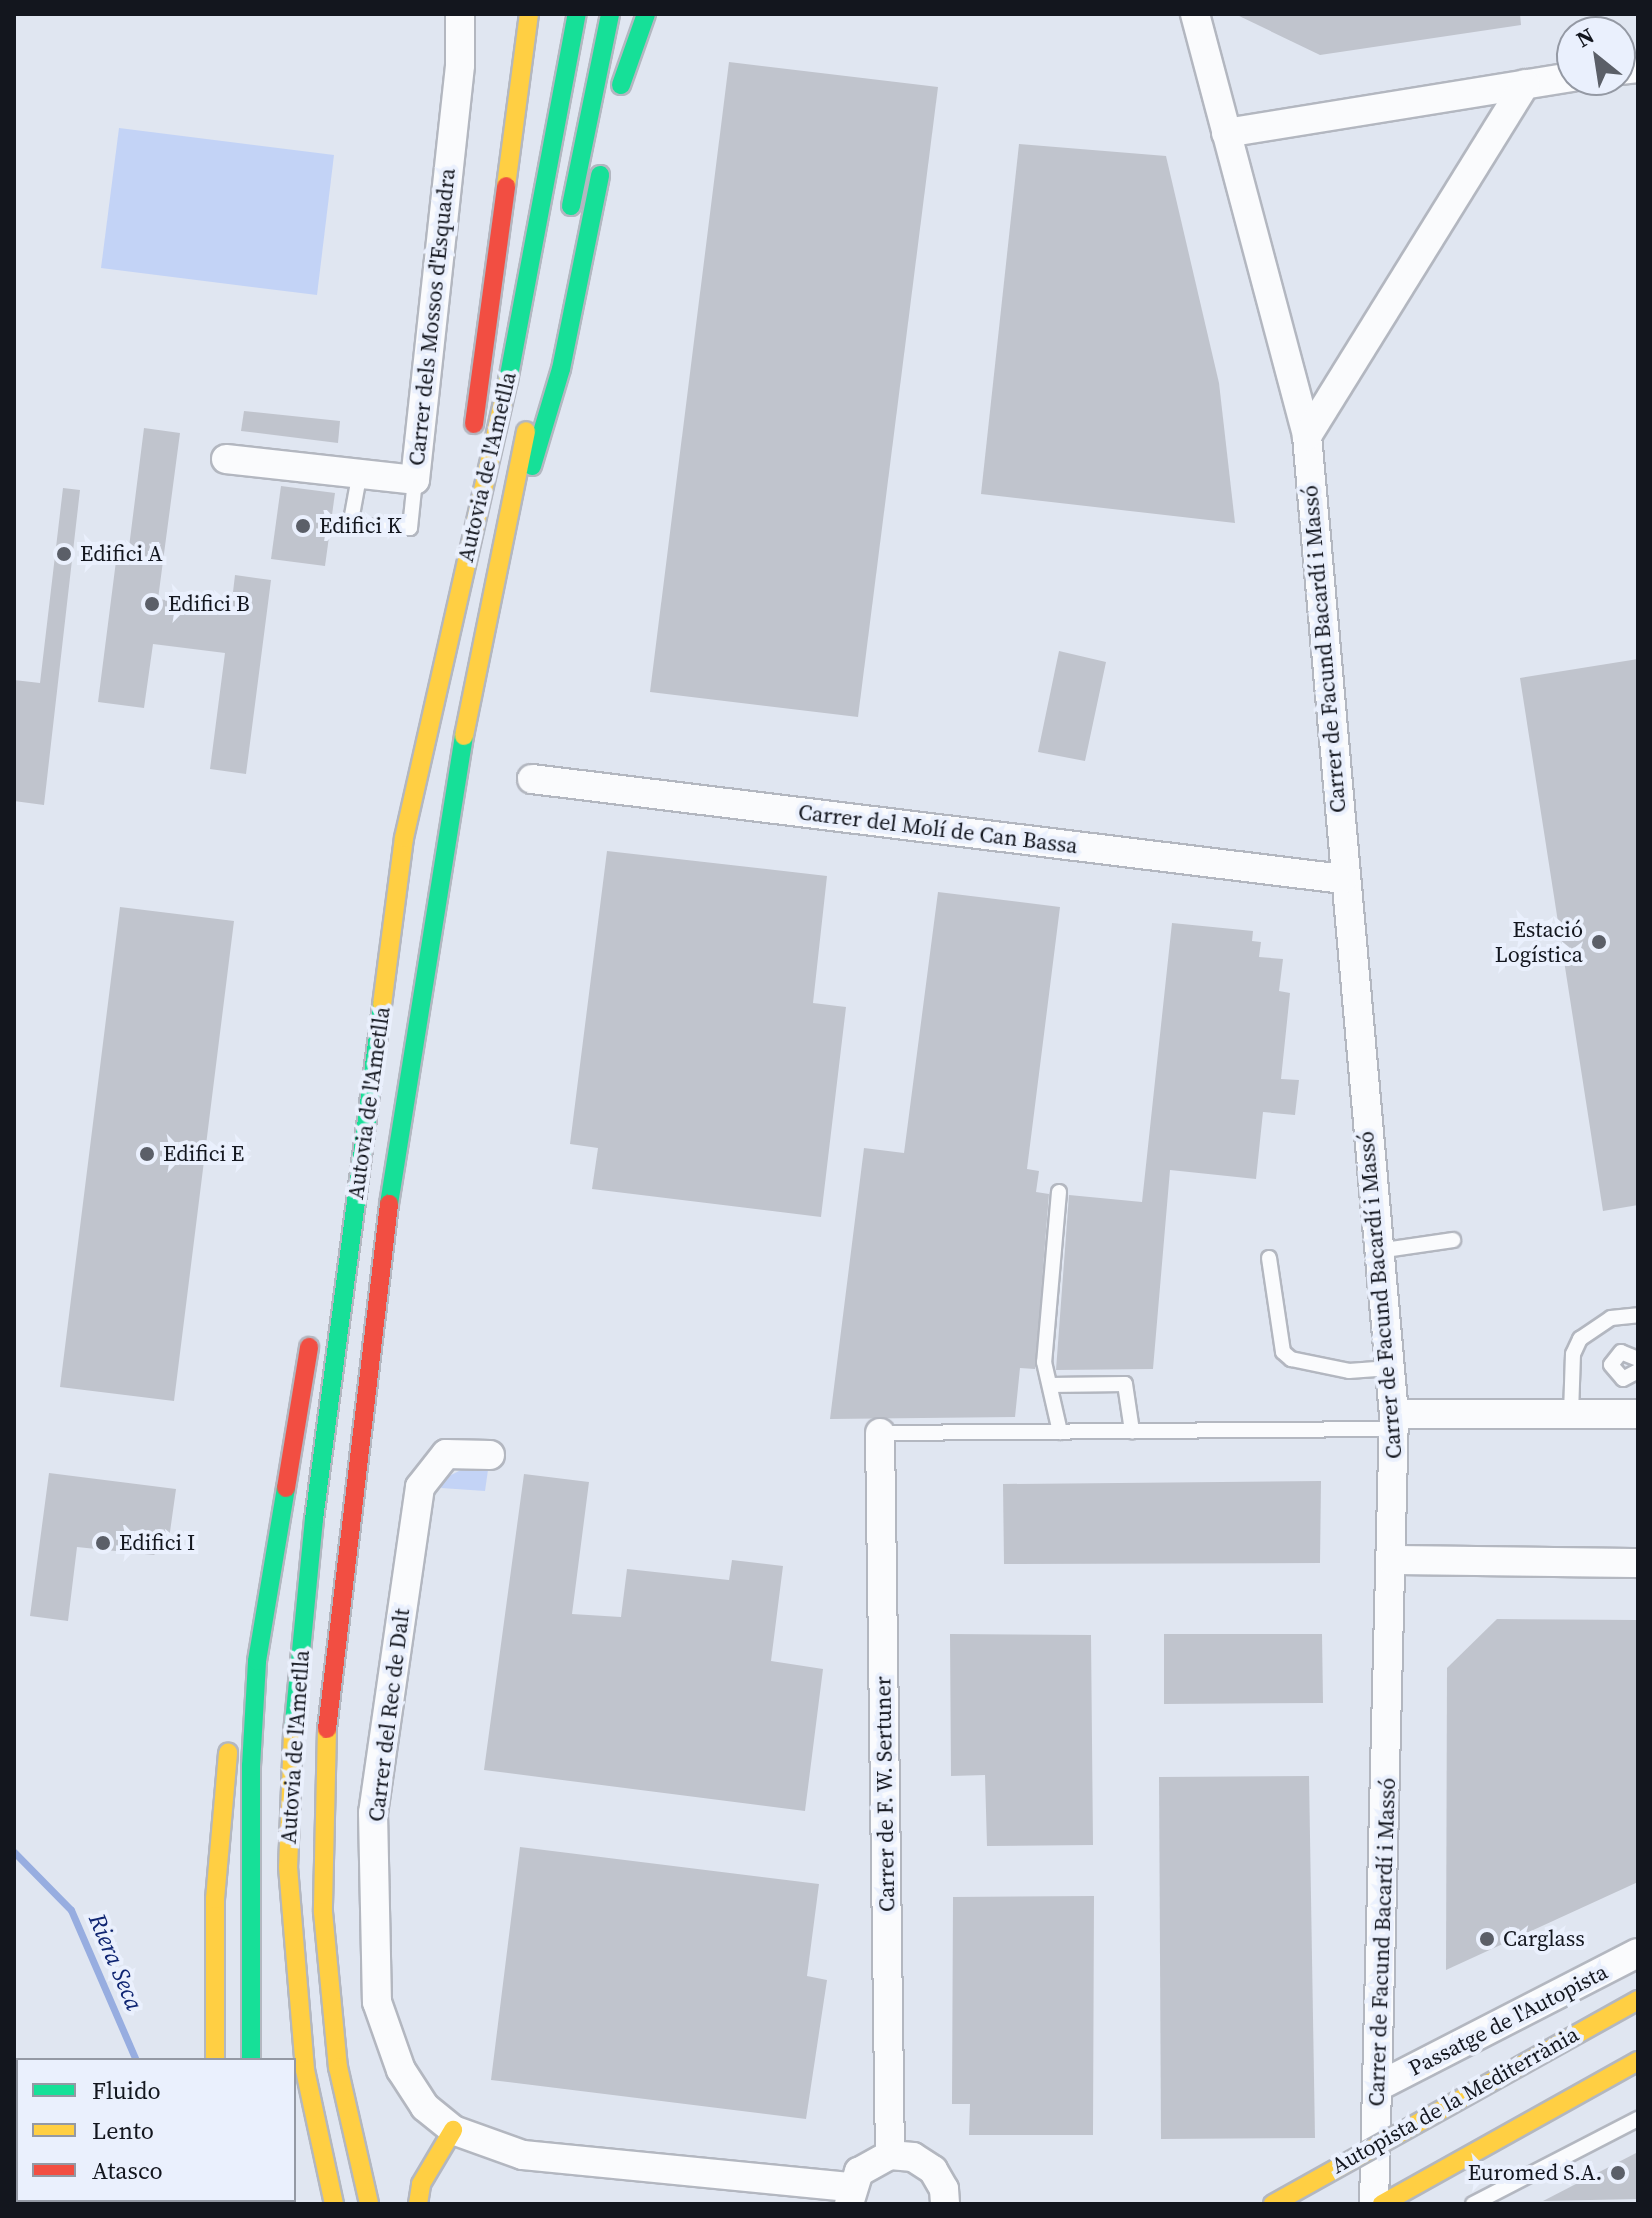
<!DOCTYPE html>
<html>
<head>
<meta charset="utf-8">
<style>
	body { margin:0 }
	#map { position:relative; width:1652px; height:2218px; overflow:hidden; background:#e0e6f1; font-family:"Source Serif 4",serif }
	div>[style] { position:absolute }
	.green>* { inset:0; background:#c3d3f6 }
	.stream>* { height:7px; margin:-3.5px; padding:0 3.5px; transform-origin:3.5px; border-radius:3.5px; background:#97ade0 }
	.building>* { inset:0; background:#c0c4cd }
	.roads { filter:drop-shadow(2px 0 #b3b7c0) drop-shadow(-2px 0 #b3b7c0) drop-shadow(0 2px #b3b7c0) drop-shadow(0 -2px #b3b7c0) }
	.lane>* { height:14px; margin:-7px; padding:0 7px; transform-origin:7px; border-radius:7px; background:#fafbfd }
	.street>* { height:28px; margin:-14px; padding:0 14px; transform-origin:14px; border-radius:14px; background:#fafbfd }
	.fast>* { height:18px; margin:-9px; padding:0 9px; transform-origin:9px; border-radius:9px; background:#16e098 }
	.slow>* { height:18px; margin:-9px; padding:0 9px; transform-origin:9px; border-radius:9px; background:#ffcf43 }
	.jam>* { height:18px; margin:-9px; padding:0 9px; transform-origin:9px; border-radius:9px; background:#f24e42 }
	.bridges { filter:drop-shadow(2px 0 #b3b7c0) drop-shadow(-2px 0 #b3b7c0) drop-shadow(0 2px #b3b7c0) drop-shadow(0 -2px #b3b7c0) }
	.slow-bridge>* { height:18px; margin:-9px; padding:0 9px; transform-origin:9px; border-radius:9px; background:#ffcf43 }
	.dots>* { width:22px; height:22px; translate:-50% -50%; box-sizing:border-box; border:4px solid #eaf0fd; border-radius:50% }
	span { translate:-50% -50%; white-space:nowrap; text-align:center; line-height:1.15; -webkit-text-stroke:8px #eaf0fd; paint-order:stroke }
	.street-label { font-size:22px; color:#13161e }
	.poi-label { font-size:22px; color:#13161e }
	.left { translate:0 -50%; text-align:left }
	.right { translate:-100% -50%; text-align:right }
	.water-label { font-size:24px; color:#0e2471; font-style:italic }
	.frame { position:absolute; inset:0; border:16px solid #13161e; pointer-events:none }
	.legend { position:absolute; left:16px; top:2058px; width:280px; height:144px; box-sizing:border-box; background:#eaf0fd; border:2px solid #9499a4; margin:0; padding:10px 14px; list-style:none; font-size:24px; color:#13161e }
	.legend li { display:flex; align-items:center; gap:16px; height:40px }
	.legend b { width:40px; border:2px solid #9499a4 }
	.north { position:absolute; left:1556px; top:16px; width:80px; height:80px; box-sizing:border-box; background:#eaf0fd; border:2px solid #9499a4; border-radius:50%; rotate:330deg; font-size:22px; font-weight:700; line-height:32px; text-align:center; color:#13161e }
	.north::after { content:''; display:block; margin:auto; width:28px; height:36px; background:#5b5f68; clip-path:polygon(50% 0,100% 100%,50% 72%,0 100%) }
</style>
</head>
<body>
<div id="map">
	<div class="green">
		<div style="clip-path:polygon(119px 128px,334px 155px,317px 295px,101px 268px)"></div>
		<div style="clip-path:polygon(467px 1467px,488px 1470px,485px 1491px,441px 1488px,445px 1478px)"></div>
	</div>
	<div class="stream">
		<div style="left:14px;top:1852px;width:81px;rotate:45.5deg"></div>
		<div style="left:71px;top:1910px;width:163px;rotate:66.6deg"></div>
	</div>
	<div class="building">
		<div style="clip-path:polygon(1235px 14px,1520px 14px,1521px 25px,1320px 55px)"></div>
		<div style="clip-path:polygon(729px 62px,938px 87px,858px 717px,650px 692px)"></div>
		<div style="clip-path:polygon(1019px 144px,1166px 156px,1219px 383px,1235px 523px,981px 494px)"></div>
		<div style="clip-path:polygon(244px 411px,340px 421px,338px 443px,241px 431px)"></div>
		<div style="clip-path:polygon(144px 428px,180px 433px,158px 599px,231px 609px,235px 575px,271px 580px,246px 774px,210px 769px,225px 653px,153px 644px,144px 708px,98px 702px,116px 561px,127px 563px)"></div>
		<div style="clip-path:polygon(281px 486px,335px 493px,325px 566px,271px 559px)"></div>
		<div style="clip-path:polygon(63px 488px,80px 490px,44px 805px,14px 801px,14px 680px,40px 683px)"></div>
		<div style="clip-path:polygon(1059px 651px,1106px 662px,1085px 761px,1038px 752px)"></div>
		<div style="clip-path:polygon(1638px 659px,1638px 1205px,1603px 1211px,1520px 678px)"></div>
		<div style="clip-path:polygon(607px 851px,827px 876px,813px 1003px,846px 1007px,821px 1217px,592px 1189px,598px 1148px,570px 1144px)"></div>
		<div style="clip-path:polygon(938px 892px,1060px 907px,1027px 1169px,1039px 1171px,1036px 1192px,1049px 1194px,1035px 1369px,1020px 1368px,1015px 1417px,830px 1419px,864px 1148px,904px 1153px)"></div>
		<div style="clip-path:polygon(120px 907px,234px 921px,174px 1401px,60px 1387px)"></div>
		<div style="clip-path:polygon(1172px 923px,1253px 931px,1252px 941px,1261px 942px,1259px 957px,1283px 959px,1279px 991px,1290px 993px,1281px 1079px,1299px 1080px,1295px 1115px,1263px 1112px,1256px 1179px,1170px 1170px,1153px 1369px,1056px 1370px,1069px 1195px,1142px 1202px)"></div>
		<div style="clip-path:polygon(49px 1473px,176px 1489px,169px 1539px,154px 1555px,77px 1547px,68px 1621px,30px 1616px)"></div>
		<div style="clip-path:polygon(524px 1474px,589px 1482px,572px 1614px,621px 1617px,627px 1569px,729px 1580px,732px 1560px,783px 1566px,771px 1661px,823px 1669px,805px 1811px,484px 1770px)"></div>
		<div style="clip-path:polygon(1321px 1481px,1320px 1563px,1004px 1564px,1003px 1484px)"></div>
		<div style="clip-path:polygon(1497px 1619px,1638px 1620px,1638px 1882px,1446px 1970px,1447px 1668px)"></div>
		<div style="clip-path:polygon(950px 1634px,1091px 1635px,1093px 1845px,987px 1846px,985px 1775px,951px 1776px)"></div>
		<div style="clip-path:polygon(1164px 1634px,1322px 1634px,1323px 1703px,1164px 1704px)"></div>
		<div style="clip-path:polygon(1309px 1776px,1315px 2138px,1161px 2139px,1159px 1777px)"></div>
		<div style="clip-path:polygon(520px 1847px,819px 1884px,807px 1976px,827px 1980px,806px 2119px,491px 2080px)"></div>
		<div style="clip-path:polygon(1094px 1896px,1093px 2135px,969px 2135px,970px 2104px,952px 2104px,953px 1897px)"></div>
		<div style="clip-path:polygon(1638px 2152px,1638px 2199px,1543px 2201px)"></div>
	</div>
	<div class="roads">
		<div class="lane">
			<div style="left:359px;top:477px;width:50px;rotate:100.4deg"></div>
			<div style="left:350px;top:526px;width:60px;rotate:1.9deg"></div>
			<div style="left:410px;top:528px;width:48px;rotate:-84.1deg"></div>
			<div style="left:1059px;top:1192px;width:171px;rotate:95deg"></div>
			<div style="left:1044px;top:1362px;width:72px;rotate:77.1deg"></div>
			<div style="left:1378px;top:1251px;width:76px;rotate:-8.3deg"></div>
			<div style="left:1269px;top:1258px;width:95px;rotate:81.5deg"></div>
			<div style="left:1283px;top:1352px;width:11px;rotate:41deg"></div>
			<div style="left:1291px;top:1359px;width:59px;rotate:11.7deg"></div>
			<div style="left:1349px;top:1371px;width:41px;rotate:-4.2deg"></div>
			<div style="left:1638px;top:1359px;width:18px;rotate:-158deg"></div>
			<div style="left:1621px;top:1352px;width:16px;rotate:128deg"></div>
			<div style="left:1611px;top:1365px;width:18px;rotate:49deg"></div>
			<div style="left:1623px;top:1379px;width:17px;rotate:-28deg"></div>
			<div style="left:1050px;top:1385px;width:75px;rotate:-0.8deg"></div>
			<div style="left:1125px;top:1384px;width:48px;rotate:81.5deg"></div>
			<div style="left:1571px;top:1414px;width:60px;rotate:-88.1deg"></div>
			<div style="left:1573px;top:1354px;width:17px;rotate:-65deg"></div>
			<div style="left:1580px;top:1339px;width:37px;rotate:-34deg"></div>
			<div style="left:1611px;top:1318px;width:27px;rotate:-6deg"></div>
			<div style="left:880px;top:1433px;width:514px;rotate:-0.45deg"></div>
			<div style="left:1473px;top:2204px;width:186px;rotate:-27.3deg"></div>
		</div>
		<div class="street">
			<div style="left:1195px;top:14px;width:437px;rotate:75.1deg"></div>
			<div style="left:1307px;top:436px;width:982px;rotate:84.92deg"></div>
			<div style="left:1394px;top:1414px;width:790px;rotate:91.45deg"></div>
			<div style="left:1620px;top:70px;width:18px;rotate:-6deg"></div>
			<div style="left:1226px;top:133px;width:351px;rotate:-9.2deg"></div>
			<div style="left:1307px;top:436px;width:414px;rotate:-58.2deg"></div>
			<div style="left:226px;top:459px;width:190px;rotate:6.3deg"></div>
			<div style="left:415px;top:480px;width:417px;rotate:-83.8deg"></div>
			<div style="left:460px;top:65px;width:51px;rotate:-90deg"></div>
			<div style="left:532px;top:779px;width:817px;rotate:7.03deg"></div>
			<div style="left:1394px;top:1414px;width:244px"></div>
			<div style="left:880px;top:1433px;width:722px;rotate:89.21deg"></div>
			<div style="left:490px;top:1455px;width:44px;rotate:-178.7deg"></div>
			<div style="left:446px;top:1454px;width:42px;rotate:128.2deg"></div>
			<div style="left:420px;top:1487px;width:329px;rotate:98.2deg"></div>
			<div style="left:373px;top:1813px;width:189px;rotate:88.8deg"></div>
			<div style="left:377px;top:2002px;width:72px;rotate:70.6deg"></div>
			<div style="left:401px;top:2070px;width:44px;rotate:57deg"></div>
			<div style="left:425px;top:2107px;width:36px;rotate:39deg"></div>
			<div style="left:453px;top:2130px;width:74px;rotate:19.7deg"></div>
			<div style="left:523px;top:2155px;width:330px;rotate:5.6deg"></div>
			<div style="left:1392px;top:1560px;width:246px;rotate:0.7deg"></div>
			<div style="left:1377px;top:2087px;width:293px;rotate:-27.2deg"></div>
			<div style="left:849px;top:2204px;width:34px;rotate:-73deg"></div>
			<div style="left:859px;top:2172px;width:35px;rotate:-29deg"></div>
			<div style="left:890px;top:2155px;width:23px;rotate:5deg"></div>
			<div style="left:913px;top:2157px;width:24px;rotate:33deg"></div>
			<div style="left:933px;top:2170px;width:22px;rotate:60deg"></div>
			<div style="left:944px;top:2189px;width:15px;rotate:86deg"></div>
		</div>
		<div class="fast">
			<div style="left:621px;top:85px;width:75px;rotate:-70.6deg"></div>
			<div style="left:571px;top:206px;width:196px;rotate:-78.5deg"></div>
			<div style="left:508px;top:381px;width:373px;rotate:-79.4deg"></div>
			<div style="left:532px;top:466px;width:101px;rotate:-73.4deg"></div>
			<div style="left:561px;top:369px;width:198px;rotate:-78.6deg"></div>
			<div style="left:389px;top:1204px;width:474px;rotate:-80.9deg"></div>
			<div style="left:293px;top:1733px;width:215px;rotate:-84.4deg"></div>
			<div style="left:314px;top:1519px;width:518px;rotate:-82.46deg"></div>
			<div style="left:251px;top:2060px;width:294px;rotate:-90deg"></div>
			<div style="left:251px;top:1766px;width:105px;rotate:-86.7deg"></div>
			<div style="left:257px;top:1661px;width:175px;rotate:-80.5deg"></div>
			<div style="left:84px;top:2200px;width:5px;rotate:53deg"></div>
		</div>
		<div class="slow">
			<div style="left:506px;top:186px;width:174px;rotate:-82.4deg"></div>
			<div style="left:464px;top:736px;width:311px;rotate:-78.5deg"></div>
			<div style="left:382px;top:1005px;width:168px;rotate:-82.5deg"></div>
			<div style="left:404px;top:838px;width:469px;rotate:-77.2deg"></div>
			<div style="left:327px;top:1729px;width:183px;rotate:91.3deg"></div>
			<div style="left:323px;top:1912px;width:156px;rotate:84.5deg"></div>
			<div style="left:338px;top:2067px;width:140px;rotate:77.2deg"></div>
			<div style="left:293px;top:1733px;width:134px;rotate:92.1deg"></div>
			<div style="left:288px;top:1867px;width:204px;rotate:85.2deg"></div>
			<div style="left:305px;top:2070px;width:137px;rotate:77.8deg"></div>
			<div style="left:215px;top:2060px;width:161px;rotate:-90deg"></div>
			<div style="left:215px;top:1899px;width:147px;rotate:-84.9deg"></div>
			<div style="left:14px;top:2079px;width:10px;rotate:66deg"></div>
			<div style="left:44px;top:2200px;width:4px;rotate:90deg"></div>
			<div style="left:418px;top:2204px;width:20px;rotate:-81deg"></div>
			<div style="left:421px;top:2184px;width:63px;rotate:-59.3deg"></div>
			<div style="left:1382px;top:2204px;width:293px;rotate:-29.2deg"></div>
		</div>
		<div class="jam">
			<div style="left:474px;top:424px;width:240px;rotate:-82.3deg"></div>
			<div style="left:286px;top:1488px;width:143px;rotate:-80.7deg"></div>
			<div style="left:327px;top:1729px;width:529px;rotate:-83.26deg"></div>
			<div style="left:163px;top:2204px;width:6px;rotate:-45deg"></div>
			<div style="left:219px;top:2204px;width:4px;rotate:-63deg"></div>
		</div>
	</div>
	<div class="bridges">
		<div class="slow-bridge">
			<div style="left:1273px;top:2204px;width:418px;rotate:-29.2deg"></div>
		</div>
	</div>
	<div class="dots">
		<div style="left:303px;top:526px;background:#5b5f68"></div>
		<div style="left:64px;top:554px;background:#5b5f68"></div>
		<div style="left:152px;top:604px;background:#5b5f68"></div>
		<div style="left:1599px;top:942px;background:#5b5f68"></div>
		<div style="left:147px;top:1154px;background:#5b5f68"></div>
		<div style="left:103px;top:1543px;background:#5b5f68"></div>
		<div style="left:1487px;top:1939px;background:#5b5f68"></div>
		<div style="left:1618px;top:2173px;background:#5b5f68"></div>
	</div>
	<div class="street-label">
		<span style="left:432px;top:317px;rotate:-84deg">Carrer dels Mossos d'Esquadra</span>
		<span style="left:487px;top:467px;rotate:-77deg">Autovia de l'Ametlla</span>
		<span style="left:1324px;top:649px;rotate:-95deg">Carrer de Facund Bacardí i Massó</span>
		<span style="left:938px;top:829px;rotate:7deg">Carrer del Molí de Can Bassa</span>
		<span style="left:369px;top:1103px;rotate:-82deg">Autovia de l'Ametlla</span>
		<span style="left:1380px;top:1295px;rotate:-95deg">Carrer de Facund Bacardí i Massó</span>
		<span style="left:389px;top:1715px;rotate:-83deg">Carrer del Rec de Dalt</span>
		<span style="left:295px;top:1747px;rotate:-86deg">Autovia de l'Ametlla</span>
		<span style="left:885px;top:1794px;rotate:-91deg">Carrer de F. W. Sertuner</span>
		<span style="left:1382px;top:1942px;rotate:-88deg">Carrer de Facund Bacardí i Massó</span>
		<span style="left:1508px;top:2020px;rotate:-27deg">Passatge de l'Autopista</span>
		<span style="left:1455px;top:2100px;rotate:-29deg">Autopista de la Mediterrània</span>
	</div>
	<div class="poi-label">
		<span class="left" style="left:319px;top:526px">Edifici K</span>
		<span class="left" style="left:80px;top:554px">Edifici A</span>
		<span class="left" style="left:168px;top:604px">Edifici B</span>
		<span class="right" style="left:1583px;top:942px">Estació<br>Logística</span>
		<span class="left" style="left:163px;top:1154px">Edifici E</span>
		<span class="left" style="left:119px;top:1543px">Edifici I</span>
		<span class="left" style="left:1503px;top:1939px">Carglass</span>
		<span class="right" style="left:1602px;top:2173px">Euromed S.A.</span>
	</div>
	<div class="water-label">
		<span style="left:116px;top:1962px;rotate:67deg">Riera Seca</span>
	</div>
	<div class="frame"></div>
	<ul class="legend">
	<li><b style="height:10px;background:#16e098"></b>Fluido</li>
	<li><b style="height:10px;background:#ffcf43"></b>Lento</li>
	<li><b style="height:10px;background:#f24e42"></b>Atasco</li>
	</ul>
	<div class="north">N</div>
</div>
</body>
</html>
